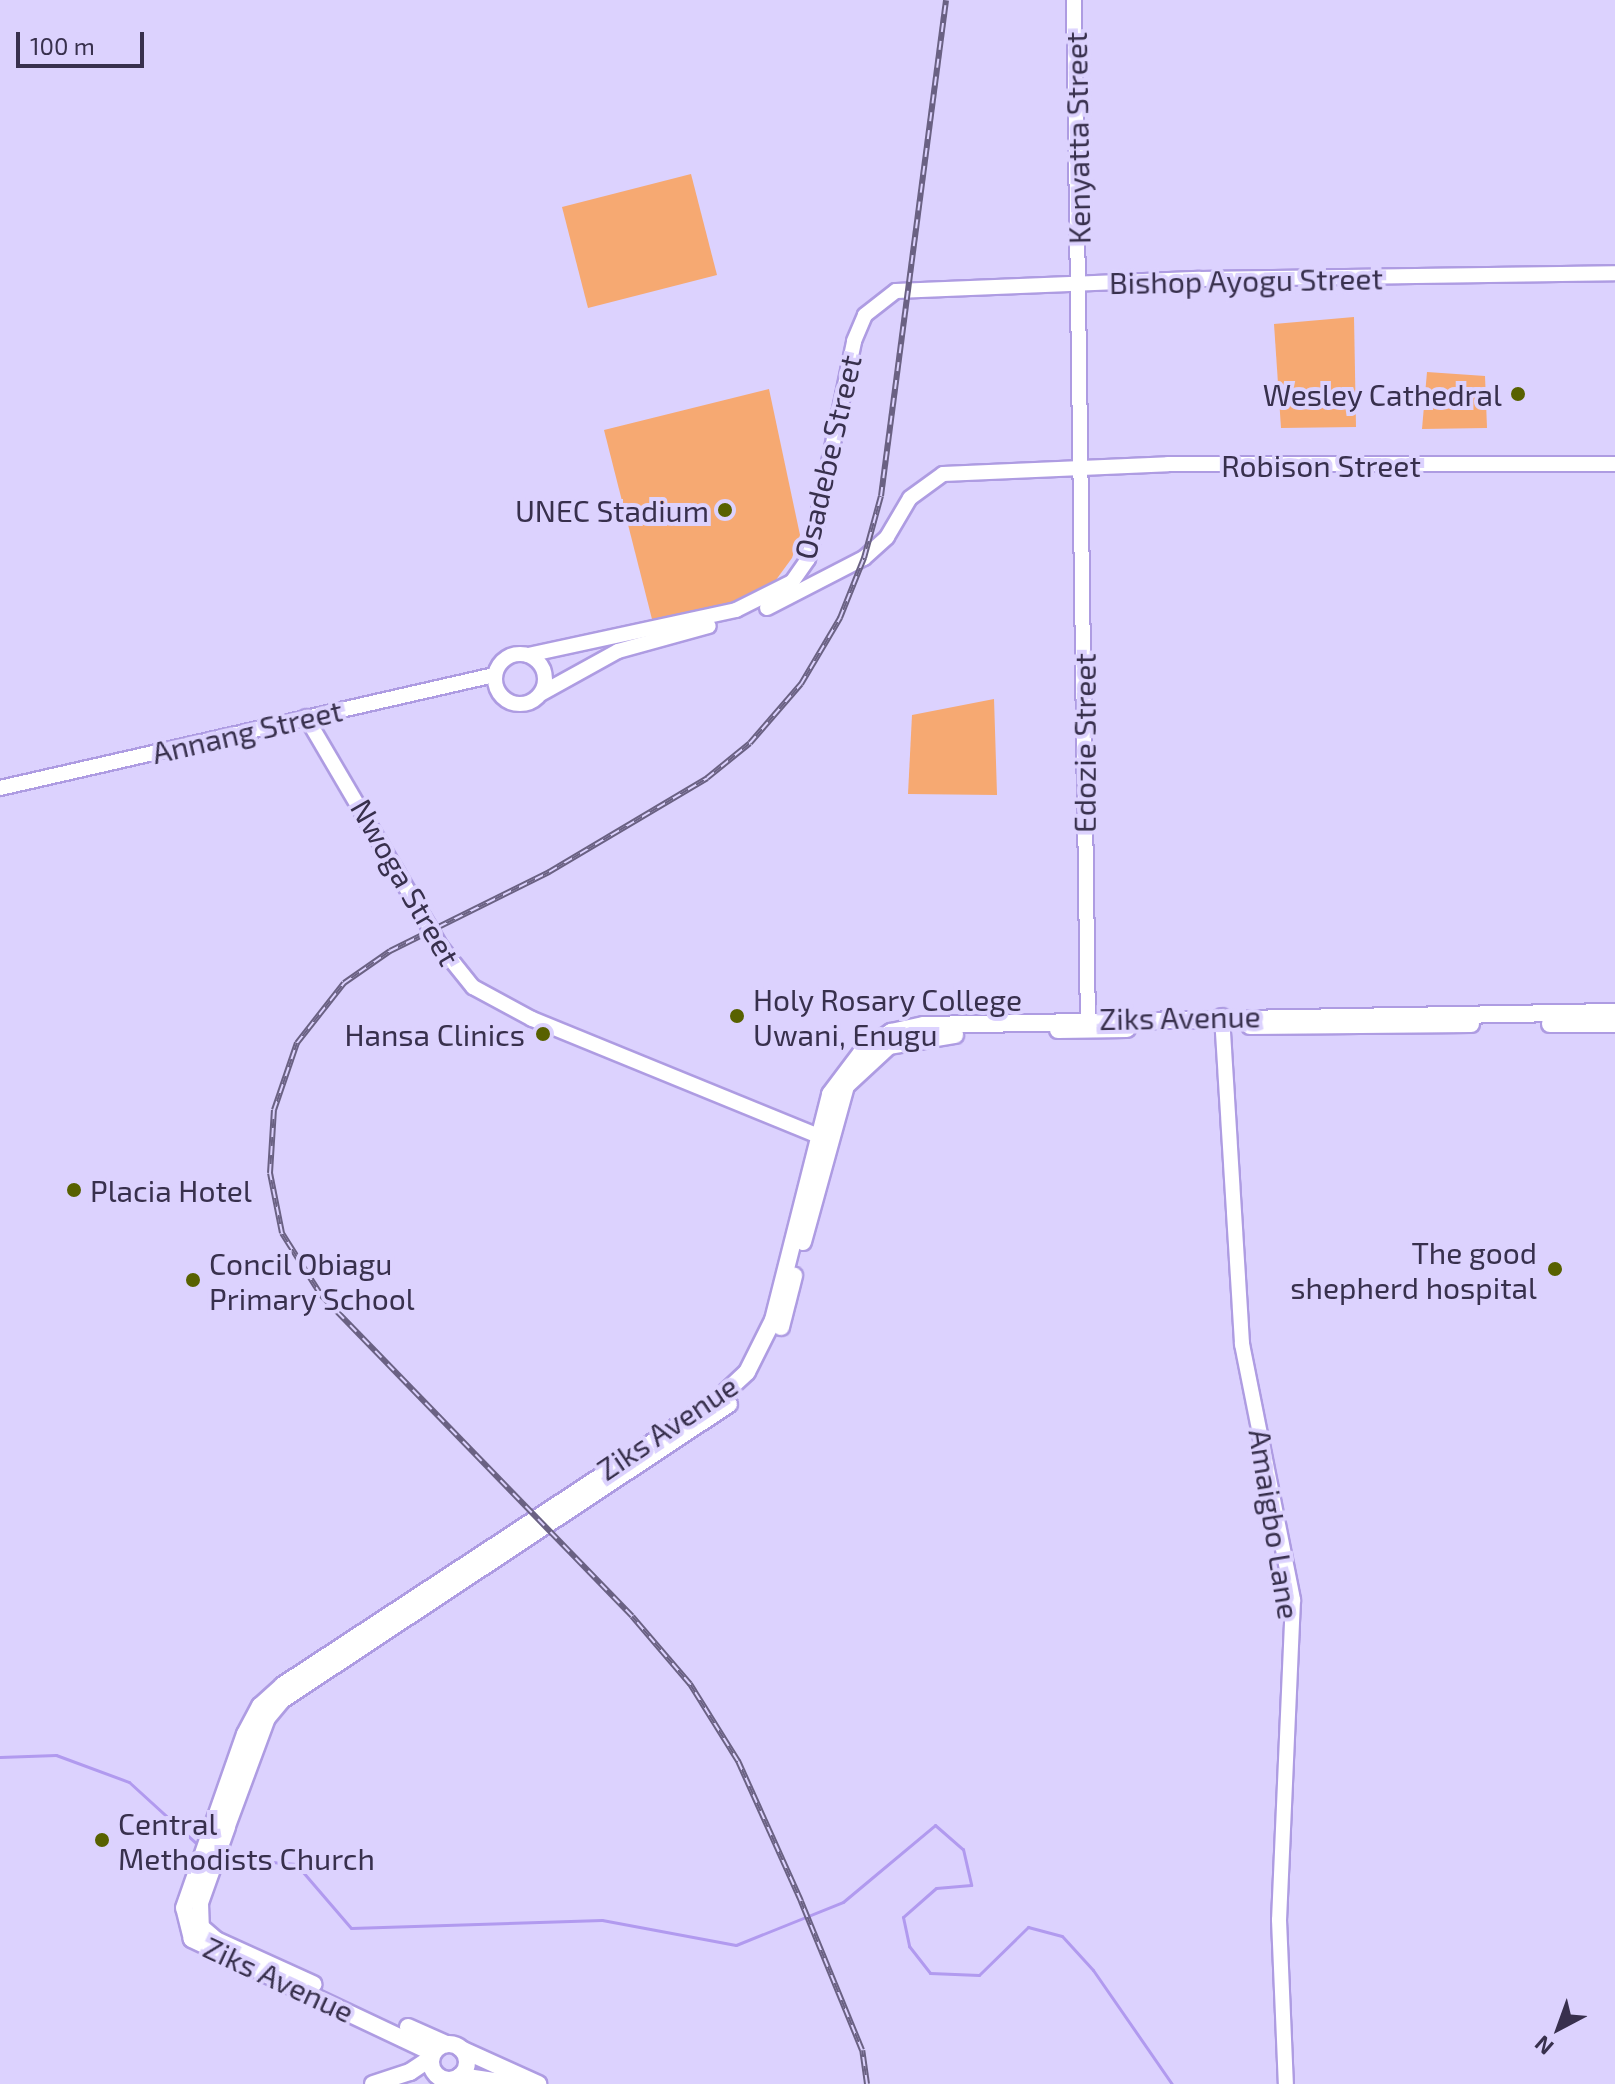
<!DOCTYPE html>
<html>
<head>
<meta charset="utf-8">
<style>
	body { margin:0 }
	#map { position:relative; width:1615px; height:2084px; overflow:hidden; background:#dcd2fe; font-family:"Exo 2",sans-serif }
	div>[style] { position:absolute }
	.green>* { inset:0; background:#f6a972 }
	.stream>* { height:3px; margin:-1.5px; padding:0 1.5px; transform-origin:1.5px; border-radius:1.5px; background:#b19aef }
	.roads { filter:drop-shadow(2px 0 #ae9ce2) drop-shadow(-2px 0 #ae9ce2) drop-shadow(0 2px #ae9ce2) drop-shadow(0 -2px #ae9ce2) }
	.secondary>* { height:14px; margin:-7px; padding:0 7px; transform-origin:7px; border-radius:7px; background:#fff }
	.secondary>.ring { margin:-7px; padding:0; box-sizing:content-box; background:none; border:14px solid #fff; border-radius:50% }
	.primary>* { height:16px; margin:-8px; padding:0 8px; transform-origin:8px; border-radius:8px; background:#fff }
	.primary>.ring { margin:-8px; padding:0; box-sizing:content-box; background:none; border:16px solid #fff; border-radius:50% }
	.rail>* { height:6px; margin-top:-3px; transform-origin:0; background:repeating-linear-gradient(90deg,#dcd2fe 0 9px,#6a6183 0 18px); box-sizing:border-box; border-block:2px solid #6a6183 }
	.bridges { filter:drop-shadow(2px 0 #ae9ce2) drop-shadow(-2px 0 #ae9ce2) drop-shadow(0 2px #ae9ce2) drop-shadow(0 -2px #ae9ce2) }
	.secondary-bridge>* { height:14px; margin:-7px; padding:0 7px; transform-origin:7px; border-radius:7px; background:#fff }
	.dots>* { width:22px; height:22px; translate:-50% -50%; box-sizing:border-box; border:4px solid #dcd2fe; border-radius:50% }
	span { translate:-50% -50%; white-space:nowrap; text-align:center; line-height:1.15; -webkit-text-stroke:8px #dcd2fe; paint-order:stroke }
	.street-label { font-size:30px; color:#38304d }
	.poi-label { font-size:30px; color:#38304d }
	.right { translate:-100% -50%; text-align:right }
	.left { translate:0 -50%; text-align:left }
	.north { position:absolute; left:1519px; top:1988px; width:80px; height:80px; -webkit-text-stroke:6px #dcd2fe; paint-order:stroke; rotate:221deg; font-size:22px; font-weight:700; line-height:32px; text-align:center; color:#38304d }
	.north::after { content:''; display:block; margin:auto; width:28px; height:36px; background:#38304d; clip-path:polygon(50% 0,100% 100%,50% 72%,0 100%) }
	.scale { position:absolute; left:16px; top:32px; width:128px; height:36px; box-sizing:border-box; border:4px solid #38304d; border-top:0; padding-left:10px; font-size:24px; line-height:28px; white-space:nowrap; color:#38304d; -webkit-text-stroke:6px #dcd2fe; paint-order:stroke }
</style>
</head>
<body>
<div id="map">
	<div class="green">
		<div style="clip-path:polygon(691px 174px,717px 275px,588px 308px,562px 207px)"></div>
		<div style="clip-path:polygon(1354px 317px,1356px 427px,1281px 428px,1274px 324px)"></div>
		<div style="clip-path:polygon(1427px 372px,1485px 376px,1487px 428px,1422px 429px)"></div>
		<div style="clip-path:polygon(769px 389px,800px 535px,792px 558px,773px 584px,726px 605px,653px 623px,604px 430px)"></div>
		<div style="clip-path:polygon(994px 699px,997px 795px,908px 794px,912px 715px)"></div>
	</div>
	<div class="stream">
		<div style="left:0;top:1757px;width:56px;rotate:-2deg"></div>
		<div style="left:56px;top:1755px;width:78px;rotate:20.3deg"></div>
		<div style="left:129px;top:1782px;width:93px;rotate:42.4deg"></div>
		<div style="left:221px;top:1858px;width:75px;rotate:4.6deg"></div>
		<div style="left:296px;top:1864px;width:84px;rotate:49.3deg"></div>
		<div style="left:351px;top:1928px;width:251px;rotate:-1.8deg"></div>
		<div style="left:602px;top:1920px;width:136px;rotate:10.6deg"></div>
		<div style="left:736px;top:1945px;width:115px;rotate:-21.9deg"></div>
		<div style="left:843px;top:1902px;width:120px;rotate:-39.9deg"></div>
		<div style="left:935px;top:1825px;width:37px;rotate:41deg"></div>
		<div style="left:963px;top:1849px;width:37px;rotate:77deg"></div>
		<div style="left:971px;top:1885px;width:35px;rotate:175deg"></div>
		<div style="left:936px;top:1888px;width:44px;rotate:138.7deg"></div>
		<div style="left:903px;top:1917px;width:30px;rotate:78deg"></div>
		<div style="left:909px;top:1946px;width:34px;rotate:52deg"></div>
		<div style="left:930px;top:1973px;width:49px;rotate:2.3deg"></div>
		<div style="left:979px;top:1975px;width:69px;rotate:-44.4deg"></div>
		<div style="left:1028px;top:1927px;width:35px;rotate:15deg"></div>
		<div style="left:1062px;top:1936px;width:46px;rotate:47.6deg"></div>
		<div style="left:1093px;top:1970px;width:139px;rotate:55.3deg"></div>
	</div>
	<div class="roads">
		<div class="secondary">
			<div style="left:1074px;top:0;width:1030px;rotate:89.22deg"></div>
			<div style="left:767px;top:608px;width:109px;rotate:-27.3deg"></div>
			<div style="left:864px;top:558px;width:31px;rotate:-42deg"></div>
			<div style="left:887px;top:537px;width:45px;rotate:-59.5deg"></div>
			<div style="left:910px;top:498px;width:41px;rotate:-36deg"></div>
			<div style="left:943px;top:474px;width:225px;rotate:-2.5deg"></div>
			<div style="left:1168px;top:464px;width:447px"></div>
			<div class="ring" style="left:495px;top:654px;width:36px;height:36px"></div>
			<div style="left:528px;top:655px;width:213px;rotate:-12.2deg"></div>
			<div style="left:736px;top:610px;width:63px;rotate:-26.6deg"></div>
			<div style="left:792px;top:582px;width:28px;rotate:-55deg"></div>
			<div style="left:808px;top:559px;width:25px;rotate:-76deg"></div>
			<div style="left:814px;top:535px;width:198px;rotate:-78.3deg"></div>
			<div style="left:854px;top:341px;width:28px;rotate:-67deg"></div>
			<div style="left:865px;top:315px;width:39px;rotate:-38deg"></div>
			<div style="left:896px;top:291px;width:304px;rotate:-2.3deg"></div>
			<div style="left:1200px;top:279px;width:415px;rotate:-0.8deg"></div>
			<div style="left:542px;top:693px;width:87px;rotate:-28.9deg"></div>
			<div style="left:618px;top:651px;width:94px;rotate:-15.4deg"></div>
			<div style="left:306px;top:717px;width:241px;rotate:59.6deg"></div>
			<div style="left:0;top:788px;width:507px;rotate:-12.88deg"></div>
			<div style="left:440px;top:946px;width:53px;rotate:51.2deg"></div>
			<div style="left:473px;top:987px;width:67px;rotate:28.5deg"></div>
			<div style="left:532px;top:1019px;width:321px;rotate:22.2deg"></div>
			<div style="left:1222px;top:1016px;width:329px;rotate:86.5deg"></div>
			<div style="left:1242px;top:1344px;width:261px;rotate:78.7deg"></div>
			<div style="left:1293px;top:1600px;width:320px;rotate:92.5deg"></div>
			<div style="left:1279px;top:1920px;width:164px;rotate:87.6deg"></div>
		</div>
		<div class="primary">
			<div style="left:1550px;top:1024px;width:65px"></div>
			<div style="left:1250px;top:1026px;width:221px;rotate:-0.5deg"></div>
			<div style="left:1058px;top:1030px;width:69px;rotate:-0.8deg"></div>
			<div style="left:803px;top:1242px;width:162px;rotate:-74.6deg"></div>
			<div style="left:846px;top:1086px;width:59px;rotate:-42.9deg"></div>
			<div style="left:889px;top:1046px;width:67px;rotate:-9.5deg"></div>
			<div style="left:781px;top:1327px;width:53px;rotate:-75.7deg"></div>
			<div style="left:227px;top:1826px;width:115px;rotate:-69.7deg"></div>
			<div style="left:267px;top:1718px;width:23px;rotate:-50deg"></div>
			<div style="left:282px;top:1700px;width:536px;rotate:-33.51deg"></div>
			<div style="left:227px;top:1827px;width:81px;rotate:109.6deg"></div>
			<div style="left:200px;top:1903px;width:24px;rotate:88deg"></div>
			<div style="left:201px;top:1927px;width:20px;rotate:41deg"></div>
			<div style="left:216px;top:1940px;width:107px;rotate:24.4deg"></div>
			<div style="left:408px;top:2027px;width:42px;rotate:24.1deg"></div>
			<div class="ring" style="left:431px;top:2044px;width:20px;height:20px"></div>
			<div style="left:461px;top:2049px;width:85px;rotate:24.4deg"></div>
			<div style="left:433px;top:2053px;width:267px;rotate:-154.7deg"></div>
			<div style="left:192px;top:1939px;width:32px;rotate:-104deg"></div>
			<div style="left:184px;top:1908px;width:184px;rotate:-70.7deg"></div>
			<div style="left:245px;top:1734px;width:32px;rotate:-62deg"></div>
			<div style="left:260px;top:1706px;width:31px;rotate:-42deg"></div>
			<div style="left:283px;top:1685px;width:519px;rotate:-33.29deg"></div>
			<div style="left:717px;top:1400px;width:41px;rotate:-43deg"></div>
			<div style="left:747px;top:1372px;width:58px;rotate:-63.4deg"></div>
			<div style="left:773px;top:1320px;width:233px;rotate:-75.8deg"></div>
			<div style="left:830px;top:1094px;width:51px;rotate:-52.9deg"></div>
			<div style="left:861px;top:1053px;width:37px;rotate:-35deg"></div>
			<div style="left:891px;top:1032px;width:34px;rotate:-12deg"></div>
			<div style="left:924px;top:1025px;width:691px;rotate:-1.08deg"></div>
			<div style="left:460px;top:2076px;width:55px;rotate:8.4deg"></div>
			<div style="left:373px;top:2084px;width:39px;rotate:-18deg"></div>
			<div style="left:410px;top:2072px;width:25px;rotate:-34deg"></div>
		</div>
	</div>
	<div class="rail">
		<div style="left:867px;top:2084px;width:34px;rotate:-98deg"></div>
		<div style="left:862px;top:2050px;width:161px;rotate:-112.3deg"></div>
		<div style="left:801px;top:1901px;width:154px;rotate:-114.2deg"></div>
		<div style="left:738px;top:1761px;width:91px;rotate:-121.9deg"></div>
		<div style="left:690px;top:1684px;width:89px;rotate:-130.5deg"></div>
		<div style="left:632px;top:1616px;width:447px;rotate:-134.1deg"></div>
		<div style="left:321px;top:1295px;width:73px;rotate:-122.2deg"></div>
		<div style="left:282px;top:1233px;width:61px;rotate:-101.3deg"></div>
		<div style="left:270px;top:1173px;width:63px;rotate:-86.4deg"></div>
		<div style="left:274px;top:1110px;width:71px;rotate:-71.1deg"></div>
		<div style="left:297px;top:1043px;width:76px;rotate:-51.9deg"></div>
		<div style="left:344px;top:983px;width:56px;rotate:-34.8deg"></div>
		<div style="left:390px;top:951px;width:178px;rotate:-26.4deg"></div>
		<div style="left:549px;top:872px;width:184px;rotate:-30.7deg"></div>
		<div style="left:707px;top:778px;width:55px;rotate:-39.1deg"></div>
		<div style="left:750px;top:743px;width:78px;rotate:-49.2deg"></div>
		<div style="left:801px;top:684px;width:77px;rotate:-59.4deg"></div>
		<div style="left:840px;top:618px;width:65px;rotate:-68.2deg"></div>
		<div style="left:864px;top:558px;width:64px;rotate:-74.7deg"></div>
		<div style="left:881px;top:496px;width:500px;rotate:-82.53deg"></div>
	</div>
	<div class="bridges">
		<div class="secondary-bridge">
			<div style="left:428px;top:925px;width:24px;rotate:60deg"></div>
		</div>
	</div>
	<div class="dots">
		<div style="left:1518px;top:394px;background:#586100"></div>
		<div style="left:725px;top:510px;background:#586100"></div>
		<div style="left:737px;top:1016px;background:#586100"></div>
		<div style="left:543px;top:1034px;background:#586100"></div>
		<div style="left:74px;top:1190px;background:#586100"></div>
		<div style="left:1555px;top:1269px;background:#586100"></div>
		<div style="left:193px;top:1280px;background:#586100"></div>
		<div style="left:102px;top:1840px;background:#586100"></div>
	</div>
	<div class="street-label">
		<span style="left:1077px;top:138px;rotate:-91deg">Kenyatta Street</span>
		<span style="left:1246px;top:280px;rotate:-1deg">Bishop Ayogu Street</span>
		<span style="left:827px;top:457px;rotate:-77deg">Osadebe Street</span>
		<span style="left:1321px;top:465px">Robison Street</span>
		<span style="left:247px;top:731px;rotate:-13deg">Annang Street</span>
		<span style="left:1084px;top:743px;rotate:-90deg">Edozie Street</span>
		<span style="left:406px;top:882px;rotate:60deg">Nwoga Street</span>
		<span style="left:1180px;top:1017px;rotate:-1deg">Ziks Avenue</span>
		<span style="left:667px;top:1427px;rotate:-34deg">Ziks Avenue</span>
		<span style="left:1275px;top:1524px;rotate:81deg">Amaigbo Lane</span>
		<span style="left:279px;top:1979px;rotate:25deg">Ziks Avenue</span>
	</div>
	<div class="poi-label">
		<span class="right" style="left:1502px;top:394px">Wesley Cathedral</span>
		<span class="right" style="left:709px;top:510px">UNEC Stadium</span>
		<span class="left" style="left:753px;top:1016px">Holy Rosary College<br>Uwani, Enugu</span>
		<span class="right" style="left:525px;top:1034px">Hansa Clinics</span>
		<span class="left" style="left:90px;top:1190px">Placia Hotel</span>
		<span class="right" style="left:1537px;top:1269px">The good<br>shepherd hospital</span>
		<span class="left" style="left:209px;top:1280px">Concil Obiagu<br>Primary School</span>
		<span class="left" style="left:118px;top:1840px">Central<br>Methodists Church</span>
	</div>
	<div class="north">N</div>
	<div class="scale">100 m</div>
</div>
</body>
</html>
